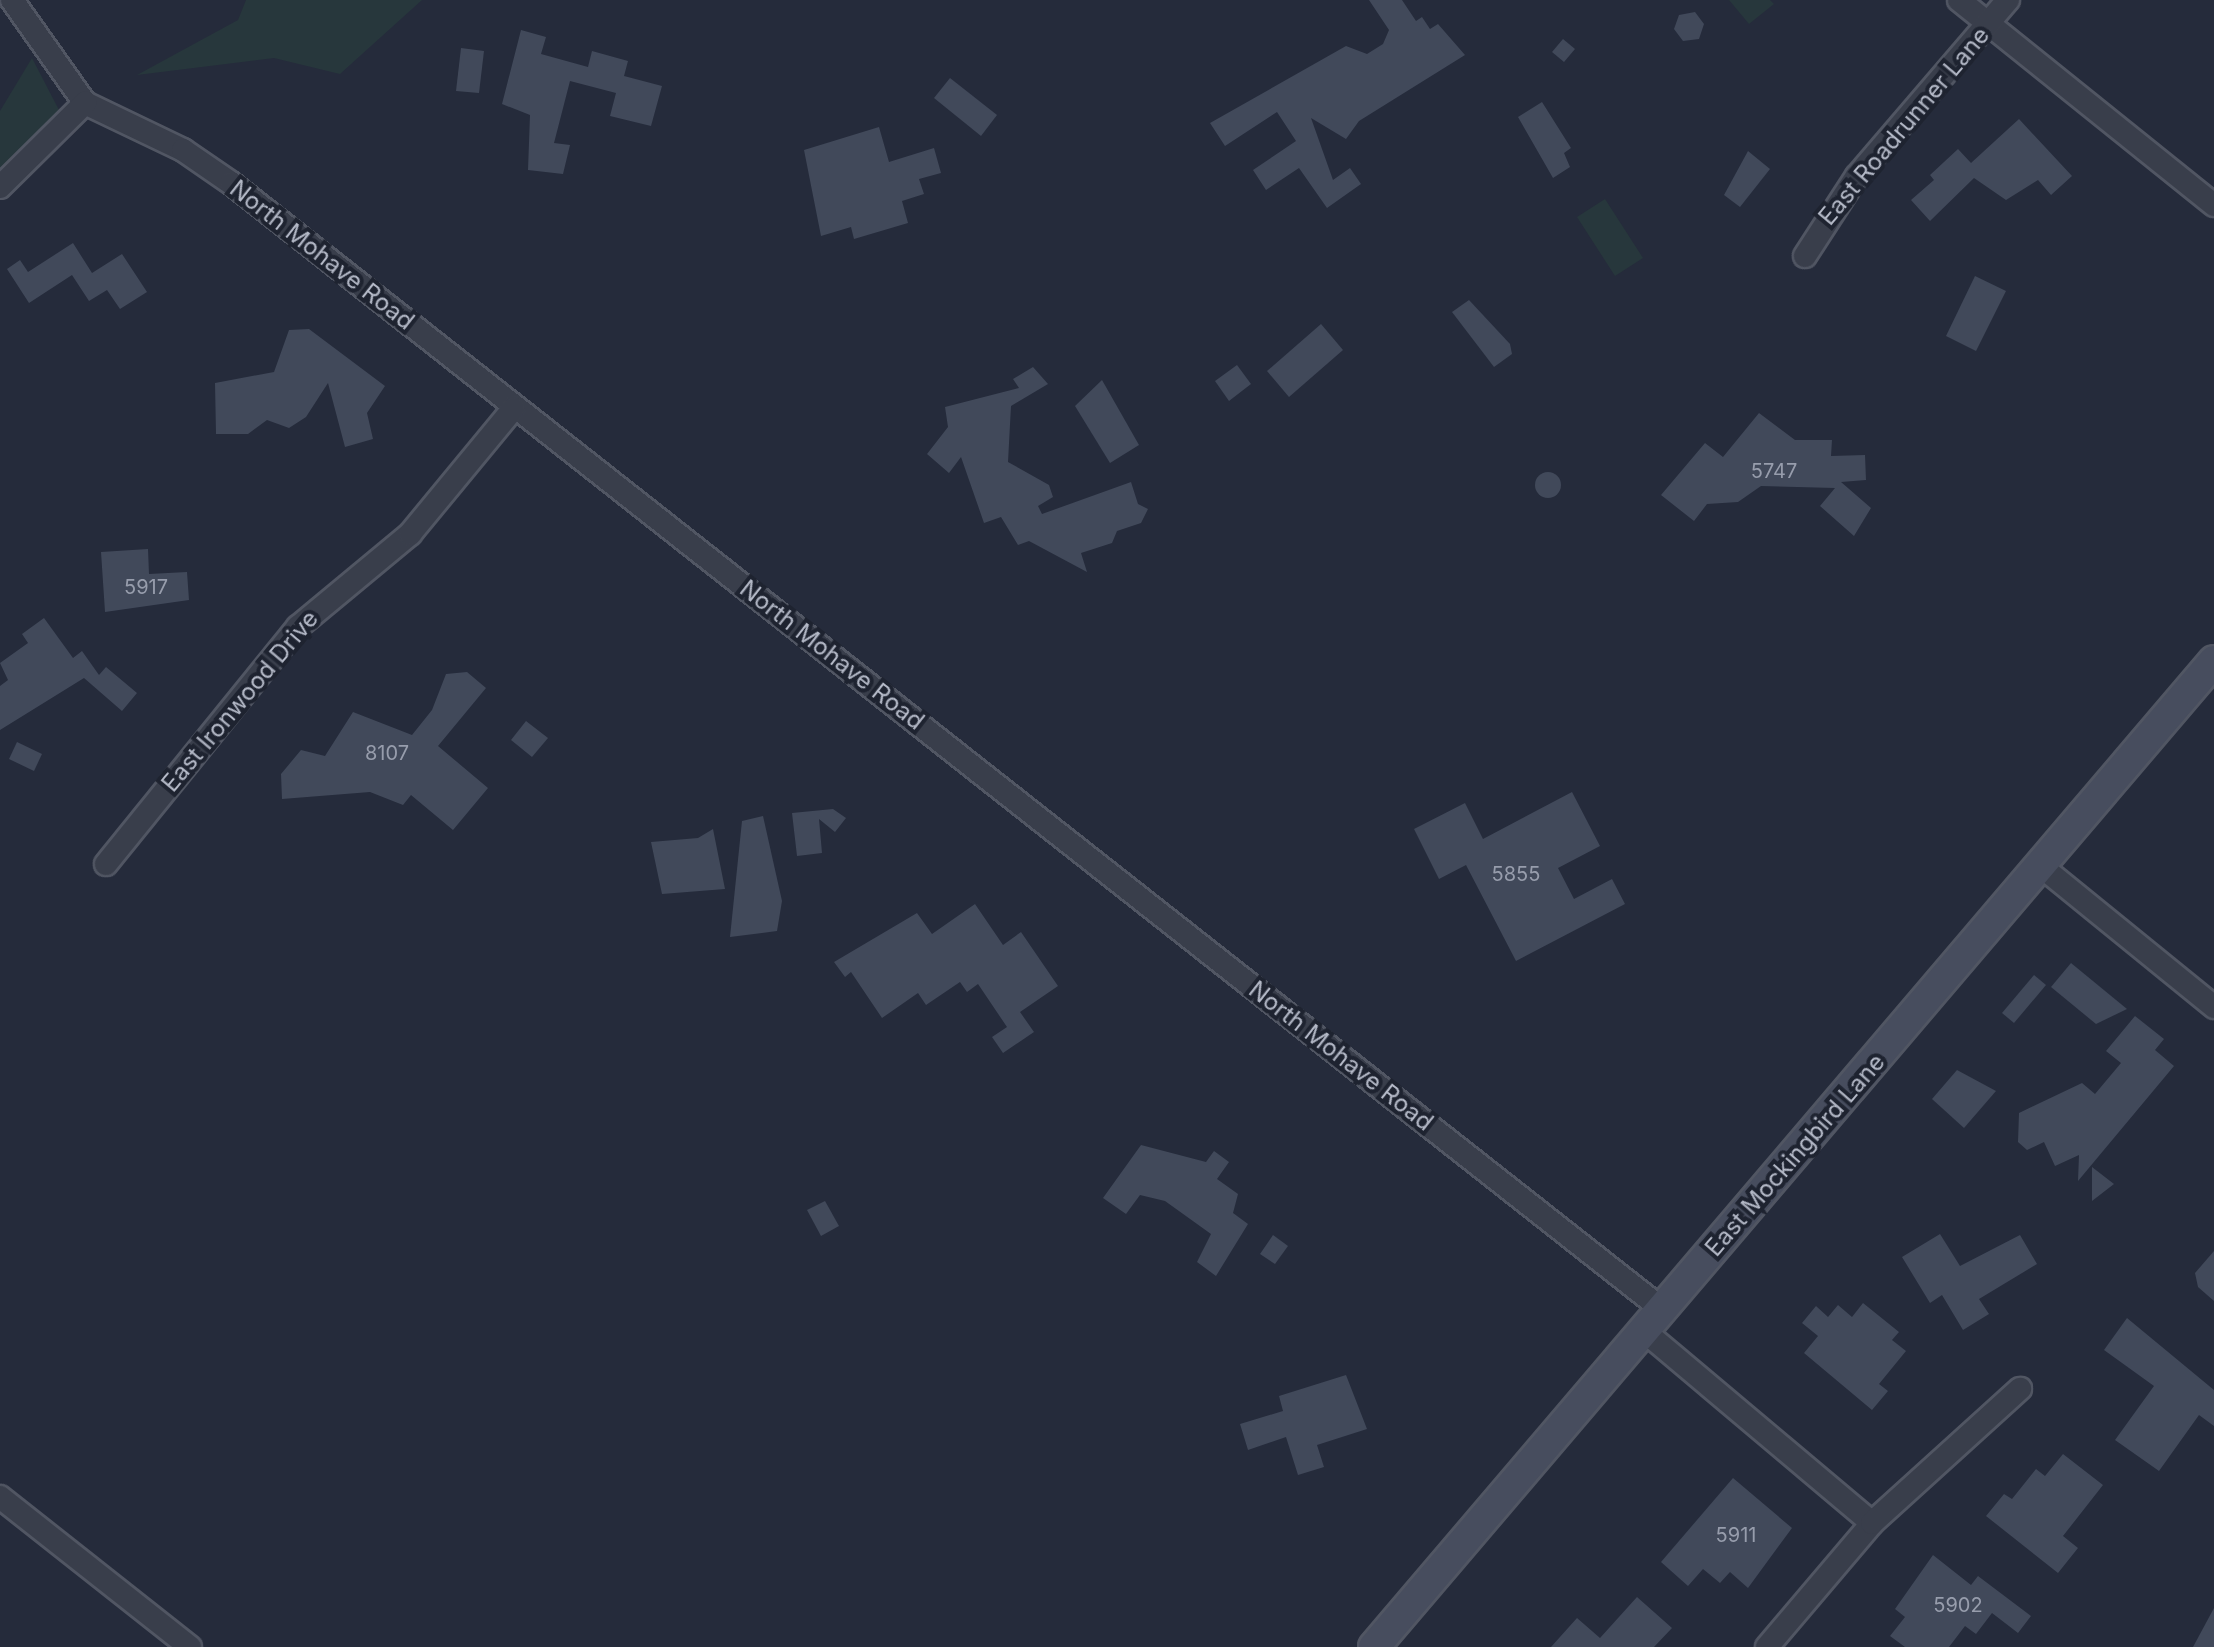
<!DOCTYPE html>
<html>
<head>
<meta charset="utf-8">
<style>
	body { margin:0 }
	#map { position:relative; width:2214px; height:1647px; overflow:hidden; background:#252b3b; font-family:Inter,sans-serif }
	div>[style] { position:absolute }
	.green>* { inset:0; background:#27373c }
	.building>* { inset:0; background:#41495a }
	.round { border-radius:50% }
	.roads { filter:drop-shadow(2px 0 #515663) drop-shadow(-2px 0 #515663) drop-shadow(0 2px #515663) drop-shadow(0 -2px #515663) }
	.street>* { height:22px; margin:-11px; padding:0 11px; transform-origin:11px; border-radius:11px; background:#393e4b }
	.secondary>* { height:30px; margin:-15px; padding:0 15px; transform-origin:15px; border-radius:15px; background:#474d5e }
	span { translate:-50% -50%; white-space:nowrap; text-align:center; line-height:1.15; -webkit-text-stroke:8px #1e2330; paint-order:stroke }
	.number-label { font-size:20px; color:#979dac }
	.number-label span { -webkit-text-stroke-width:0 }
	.street-label { font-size:24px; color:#b4b9c7 }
</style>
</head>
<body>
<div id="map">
	<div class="green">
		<div style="clip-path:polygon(246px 0,422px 0,340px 74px,274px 58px,137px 75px,238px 20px)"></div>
		<div style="clip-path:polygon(1729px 0,1770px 0,1774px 4px,1749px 24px)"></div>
		<div style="clip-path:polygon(32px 58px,59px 110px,0 170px,0 111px)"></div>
		<div style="clip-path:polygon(1605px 199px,1643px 258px,1615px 276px,1577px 217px)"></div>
	</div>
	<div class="building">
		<div style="clip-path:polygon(1369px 0,1402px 0,1416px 21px,1422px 17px,1430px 29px,1438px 24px,1465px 55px,1359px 121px,1346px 139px,1311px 118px,1333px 180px,1350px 168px,1361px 184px,1327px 208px,1299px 168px,1266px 190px,1253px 170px,1296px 141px,1277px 112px,1225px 146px,1210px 123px,1346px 46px,1367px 54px,1383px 44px,1389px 30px)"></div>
		<div style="clip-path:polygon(1695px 12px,1704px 24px,1699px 39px,1683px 41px,1674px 29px,1679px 15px)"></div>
		<div style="clip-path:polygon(521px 30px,546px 37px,541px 54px,588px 67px,592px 51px,628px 61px,624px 76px,662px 86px,651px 126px,610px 116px,616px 93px,570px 81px,554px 143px,570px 145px,563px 174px,528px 170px,530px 115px,502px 104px)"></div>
		<div style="clip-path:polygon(1563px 39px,1575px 49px,1564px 62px,1552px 52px)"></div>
		<div style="clip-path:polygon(461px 48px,484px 51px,479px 93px,456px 91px)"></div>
		<div style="clip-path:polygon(950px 78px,997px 115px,981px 136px,934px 98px)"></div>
		<div style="clip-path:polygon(1542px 102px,1571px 148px,1564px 153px,1570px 167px,1553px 178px,1518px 117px)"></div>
		<div style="clip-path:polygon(2019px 119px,2072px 176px,2051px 195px,2038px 180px,2006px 200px,1974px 178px,1930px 221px,1911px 200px,1934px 180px,1930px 175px,1958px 149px,1971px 163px)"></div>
		<div style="clip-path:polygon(879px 127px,889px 162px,934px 148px,941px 173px,919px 179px,924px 194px,902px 201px,908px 223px,854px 239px,851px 227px,821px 236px,804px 150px)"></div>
		<div style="clip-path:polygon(1748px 151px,1770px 169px,1740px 207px,1724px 195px)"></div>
		<div style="clip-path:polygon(73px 243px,92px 273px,122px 254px,147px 292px,120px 309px,107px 290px,89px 301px,72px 275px,29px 303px,7px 269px,20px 260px,28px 272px)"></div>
		<div style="clip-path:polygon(1975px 276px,2006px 291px,1976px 351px,1946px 336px)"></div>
		<div style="clip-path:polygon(1469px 300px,1510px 344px,1512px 354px,1494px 367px,1452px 312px)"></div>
		<div style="clip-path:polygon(1321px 324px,1343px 350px,1289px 397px,1267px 371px)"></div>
		<div style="clip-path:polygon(309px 329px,385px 386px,367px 413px,373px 439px,345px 447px,328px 383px,306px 417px,289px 428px,267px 420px,248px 434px,216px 434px,215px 383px,274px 372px,289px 330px)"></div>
		<div style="clip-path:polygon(1237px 365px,1251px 384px,1229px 401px,1215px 381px)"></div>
		<div style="clip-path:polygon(1033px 367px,1048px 384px,1011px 406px,1008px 462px,1049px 485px,1053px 497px,1038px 506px,1042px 514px,1131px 482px,1138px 504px,1148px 509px,1141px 523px,1117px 531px,1112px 543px,1081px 553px,1087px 572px,1029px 541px,1018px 545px,1001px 517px,984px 523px,961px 457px,949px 473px,927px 454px,948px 427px,945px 407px,1019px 388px,1013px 379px)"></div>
		<div style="clip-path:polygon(1102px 380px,1139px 445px,1110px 463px,1075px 406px)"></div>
		<div style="clip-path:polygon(1759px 413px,1795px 440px,1832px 440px,1831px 456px,1865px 455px,1866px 480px,1841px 482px,1871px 508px,1854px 536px,1820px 506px,1835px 488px,1761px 486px,1738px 502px,1707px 504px,1694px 521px,1661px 495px,1705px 443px,1723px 457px)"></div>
		<div class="round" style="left:1535px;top:472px;width:26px;height:26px"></div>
		<div style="clip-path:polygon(148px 549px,149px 574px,187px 572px,189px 600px,105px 612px,101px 552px)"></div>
		<div style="clip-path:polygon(44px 618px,73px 658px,82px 651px,99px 675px,106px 667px,137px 693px,122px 711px,84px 678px,0 730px,0 686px,8px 680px,0 663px,28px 643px,22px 634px)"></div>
		<div style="clip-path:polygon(467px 672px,486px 688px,438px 746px,488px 788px,453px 830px,411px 795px,403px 805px,370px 792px,282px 799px,281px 774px,301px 750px,325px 756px,353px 712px,412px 735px,432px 710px,446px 674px)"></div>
		<div style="clip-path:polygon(526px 721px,548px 738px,532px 757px,511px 740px)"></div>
		<div style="clip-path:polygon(17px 742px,42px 754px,34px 771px,9px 759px)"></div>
		<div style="clip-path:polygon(1572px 792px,1600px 846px,1558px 868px,1574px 899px,1612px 879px,1625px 904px,1516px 961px,1466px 865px,1439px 879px,1414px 829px,1465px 803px,1483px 839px)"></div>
		<div style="clip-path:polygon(833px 809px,846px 818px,835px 832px,819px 819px,822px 853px,797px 856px,792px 813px)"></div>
		<div style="clip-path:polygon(763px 816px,782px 901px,777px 931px,730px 937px,742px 821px)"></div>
		<div style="clip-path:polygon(713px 829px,725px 889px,662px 894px,651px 842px,698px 838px)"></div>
		<div style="clip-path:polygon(975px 904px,1003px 945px,1021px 932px,1058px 986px,1020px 1012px,1034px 1032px,1003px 1053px,992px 1037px,1007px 1027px,978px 984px,967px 992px,960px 982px,926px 1005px,918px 993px,882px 1018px,851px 972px,845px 977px,834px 962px,917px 913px,932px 934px)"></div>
		<div style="clip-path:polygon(2071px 963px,2127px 1009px,2096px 1024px,2051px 987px)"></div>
		<div style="clip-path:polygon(2034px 975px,2046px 985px,2014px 1023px,2002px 1013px)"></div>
		<div style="clip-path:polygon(2135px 1016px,2164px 1039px,2155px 1050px,2174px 1066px,2078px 1181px,2079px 1155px,2055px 1166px,2044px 1142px,2027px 1150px,2018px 1142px,2019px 1113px,2082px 1083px,2095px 1094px,2121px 1063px,2106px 1051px)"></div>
		<div style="clip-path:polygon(1957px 1070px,1996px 1091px,1964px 1128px,1932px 1099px)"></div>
		<div style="clip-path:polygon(1141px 1145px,1206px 1162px,1214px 1151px,1229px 1162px,1217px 1179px,1238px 1194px,1233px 1213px,1248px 1224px,1216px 1276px,1197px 1262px,1211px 1234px,1165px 1201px,1140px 1195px,1126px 1214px,1103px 1198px)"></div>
		<div style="clip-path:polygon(2092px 1167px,2114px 1184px,2092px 1201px)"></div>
		<div style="clip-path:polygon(825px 1201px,839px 1226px,821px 1236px,807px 1210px)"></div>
		<div style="clip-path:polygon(1940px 1234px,1960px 1266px,2020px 1235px,2037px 1264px,1979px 1299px,1989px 1314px,1963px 1330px,1942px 1295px,1930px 1303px,1902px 1257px)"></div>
		<div style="clip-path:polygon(1273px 1235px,1288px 1246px,1275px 1264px,1260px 1254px)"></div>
		<div style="clip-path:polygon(2214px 1251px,2214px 1301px,2198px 1287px,2195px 1273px)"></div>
		<div style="clip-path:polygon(1863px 1303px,1899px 1332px,1892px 1340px,1906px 1351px,1879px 1384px,1888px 1391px,1872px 1410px,1804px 1353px,1818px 1336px,1802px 1323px,1816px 1306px,1828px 1317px,1838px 1305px,1852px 1317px)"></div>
		<div style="clip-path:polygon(2127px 1318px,2214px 1390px,2214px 1426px,2199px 1415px,2159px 1471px,2115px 1440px,2154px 1386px,2104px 1350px)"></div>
		<div style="clip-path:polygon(1346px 1375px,1367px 1429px,1317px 1445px,1324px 1467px,1298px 1475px,1286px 1437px,1248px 1450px,1240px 1424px,1283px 1411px,1279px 1396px)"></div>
		<div style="clip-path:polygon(2063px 1454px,2103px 1485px,2063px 1536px,2078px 1548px,2058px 1573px,1986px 1516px,2004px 1494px,2012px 1499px,2036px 1469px,2045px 1476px)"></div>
		<div style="clip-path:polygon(1733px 1478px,1792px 1528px,1748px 1588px,1730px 1572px,1720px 1583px,1703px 1569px,1688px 1586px,1661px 1562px)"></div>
		<div style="clip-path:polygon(1933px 1555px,1971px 1585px,1978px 1576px,2031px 1616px,2018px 1633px,1992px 1613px,1976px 1634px,1965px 1626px,1949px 1647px,1905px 1647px,1890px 1636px,1905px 1617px,1895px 1609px)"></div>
		<div style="clip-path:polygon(1637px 1597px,1672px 1628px,1654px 1647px,1551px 1647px,1577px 1618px,1600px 1638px)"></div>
		<div style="clip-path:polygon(2214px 1608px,2214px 1647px,2193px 1647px)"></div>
	</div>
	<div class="roads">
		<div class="street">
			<div style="left:12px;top:0;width:126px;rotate:54.7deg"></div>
			<div style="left:85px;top:103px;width:109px;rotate:25.6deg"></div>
			<div style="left:183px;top:150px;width:58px;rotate:34.5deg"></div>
			<div style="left:231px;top:183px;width:1822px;rotate:38.2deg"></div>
			<div style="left:1959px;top:0;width:327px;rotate:38.8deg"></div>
			<div style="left:0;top:187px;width:120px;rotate:-44.7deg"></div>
			<div style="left:1805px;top:256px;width:95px;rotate:-57deg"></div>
			<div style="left:1857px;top:176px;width:232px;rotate:-49.4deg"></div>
			<div style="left:106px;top:864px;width:305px;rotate:-51deg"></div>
			<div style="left:298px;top:627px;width:146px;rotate:-39.7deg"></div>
			<div style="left:410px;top:534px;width:163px;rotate:-50.5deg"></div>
			<div style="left:2042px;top:867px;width:222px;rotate:39.1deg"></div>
			<div style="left:1644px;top:1331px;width:298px;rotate:40.1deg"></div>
			<div style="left:0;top:1497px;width:242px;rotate:38.3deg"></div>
			<div style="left:1767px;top:1647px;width:162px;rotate:-49.7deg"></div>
			<div style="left:1872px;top:1523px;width:200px;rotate:-42.2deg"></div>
		</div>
		<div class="secondary">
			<div style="left:1374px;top:1647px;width:1295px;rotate:-49.57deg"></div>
		</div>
	</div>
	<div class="number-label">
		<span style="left:1774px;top:471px">5747</span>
		<span style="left:146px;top:587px">5917</span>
		<span style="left:387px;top:753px">8107</span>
		<span style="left:1516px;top:874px">5855</span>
		<span style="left:1736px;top:1535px">5911</span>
		<span style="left:1958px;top:1605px">5902</span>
	</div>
	<div class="street-label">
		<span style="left:1904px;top:126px;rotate:-50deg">East Roadrunner Lane</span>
		<span style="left:322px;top:255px;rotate:38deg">North Mohave Road</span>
		<span style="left:832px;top:655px;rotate:38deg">North Mohave Road</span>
		<span style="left:240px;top:701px;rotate:-50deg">East Ironwood Drive</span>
		<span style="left:1341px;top:1056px;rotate:38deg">North Mohave Road</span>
		<span style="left:1795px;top:1155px;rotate:-49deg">East Mockingbird Lane</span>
	</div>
</div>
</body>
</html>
